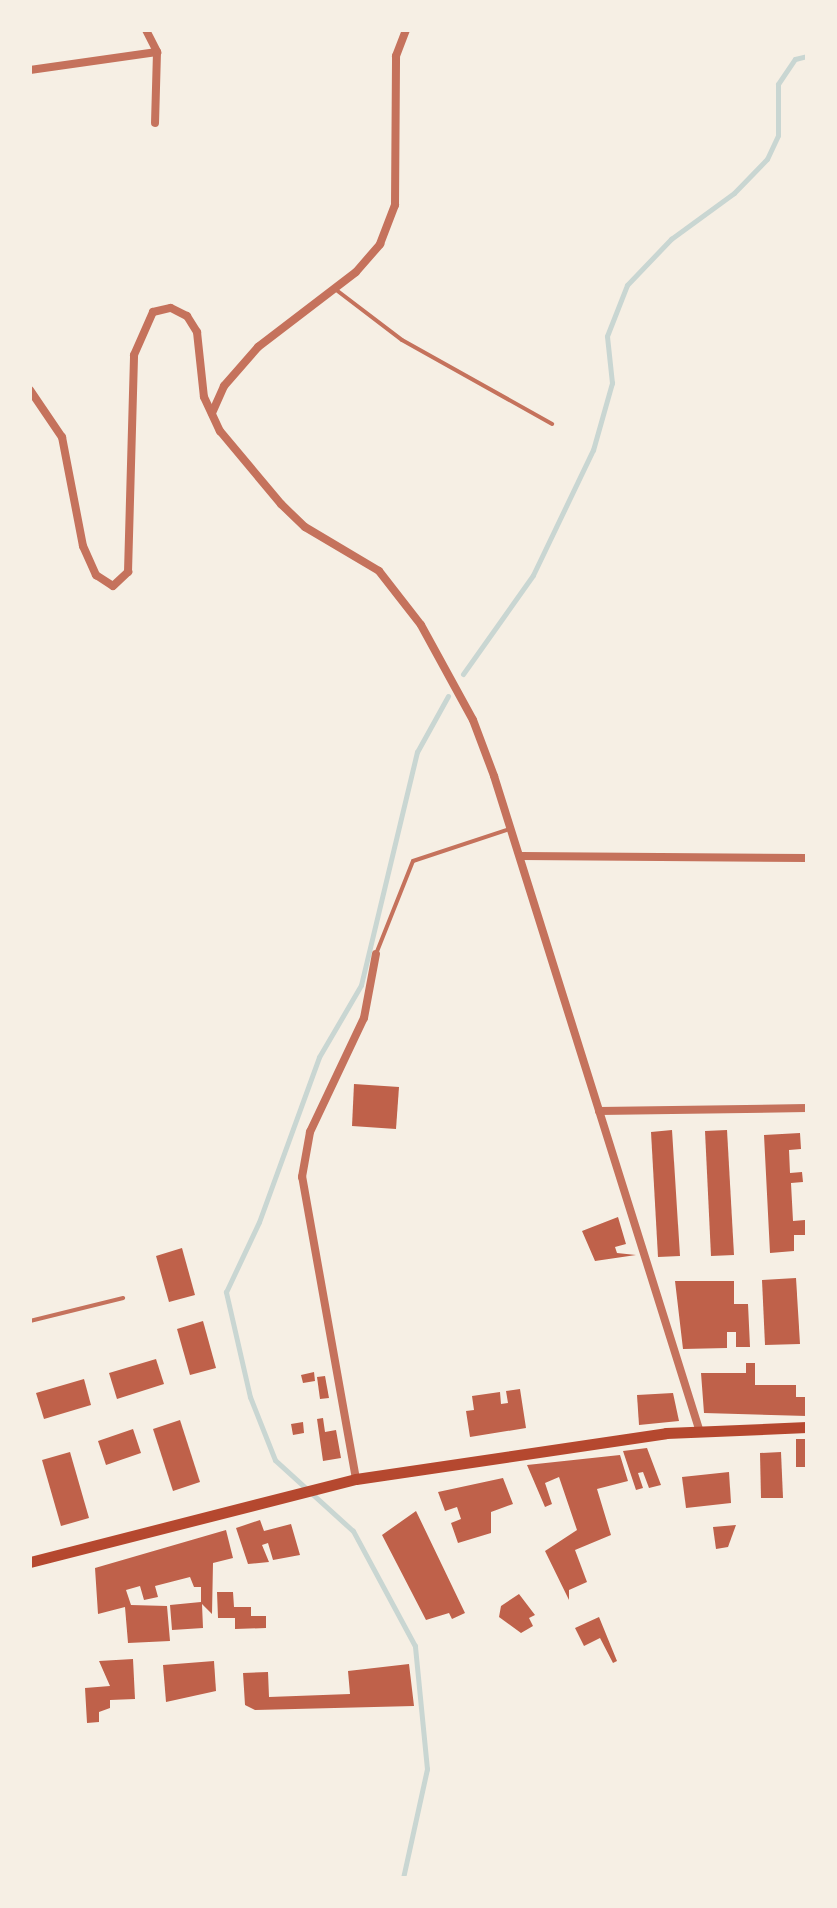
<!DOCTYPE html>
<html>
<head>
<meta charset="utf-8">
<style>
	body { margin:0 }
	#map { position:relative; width:837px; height:1908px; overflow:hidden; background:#f6efe4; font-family:"Space Grotesk",sans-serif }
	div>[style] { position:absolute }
	.stream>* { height:5px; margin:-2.5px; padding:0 2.5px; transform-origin:2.5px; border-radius:2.5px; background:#c9d6d2 }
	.building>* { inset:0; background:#bf614a }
	.service>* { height:4px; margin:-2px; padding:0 2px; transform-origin:2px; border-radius:2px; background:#c5725c }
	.minor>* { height:8px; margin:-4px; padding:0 4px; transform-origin:4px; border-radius:4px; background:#c5725c }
	.primary>* { height:11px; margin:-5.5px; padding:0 5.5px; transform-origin:5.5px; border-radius:5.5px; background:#b5482f }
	span { translate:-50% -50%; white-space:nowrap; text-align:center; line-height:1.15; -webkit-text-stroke:8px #f6efe4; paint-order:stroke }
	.frame { position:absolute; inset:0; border:32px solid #f6efe4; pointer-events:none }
</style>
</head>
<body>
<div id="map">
	<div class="stream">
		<div style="left:463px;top:674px;width:121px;rotate:-54.7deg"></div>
		<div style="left:533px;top:575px;width:139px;rotate:-64.4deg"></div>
		<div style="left:593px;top:450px;width:70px;rotate:-74.2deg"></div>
		<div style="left:612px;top:383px;width:47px;rotate:-96.1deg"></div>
		<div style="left:607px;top:336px;width:55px;rotate:-68.6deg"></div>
		<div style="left:627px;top:285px;width:64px;rotate:-46.3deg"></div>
		<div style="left:671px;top:239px;width:78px;rotate:-36.1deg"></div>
		<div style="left:734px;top:193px;width:47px;rotate:-45.9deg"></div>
		<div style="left:767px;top:159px;width:26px;rotate:-65deg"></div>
		<div style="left:778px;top:135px;width:51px;rotate:-90deg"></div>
		<div style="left:778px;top:84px;width:30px;rotate:-56deg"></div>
		<div style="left:795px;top:59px;width:12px;rotate:-14deg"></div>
		<div style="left:403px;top:1878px;width:112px;rotate:-77.6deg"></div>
		<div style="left:427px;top:1769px;width:124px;rotate:-95.6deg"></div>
		<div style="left:415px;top:1646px;width:131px;rotate:-118.3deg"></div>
		<div style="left:353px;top:1531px;width:105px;rotate:-137.7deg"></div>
		<div style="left:275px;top:1460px;width:68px;rotate:-111.6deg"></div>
		<div style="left:250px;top:1397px;width:108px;rotate:-102.9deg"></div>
		<div style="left:226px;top:1292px;width:77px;rotate:-64.8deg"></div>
		<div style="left:259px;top:1222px;width:176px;rotate:-70deg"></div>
		<div style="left:319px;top:1057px;width:83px;rotate:-59.7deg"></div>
		<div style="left:361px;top:985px;width:240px;rotate:-76.5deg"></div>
		<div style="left:417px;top:752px;width:64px;rotate:-61deg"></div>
	</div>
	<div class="building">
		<div style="clip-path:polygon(354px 1084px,399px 1087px,396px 1129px,352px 1126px)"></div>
		<div style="clip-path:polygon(672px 1130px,680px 1256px,658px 1257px,651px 1132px)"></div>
		<div style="clip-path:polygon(727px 1130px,734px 1255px,711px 1256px,705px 1131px)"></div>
		<div style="clip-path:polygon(800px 1133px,801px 1149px,789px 1150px,790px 1173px,802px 1172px,803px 1182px,791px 1183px,793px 1221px,805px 1220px,806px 1235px,794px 1235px,794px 1251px,770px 1253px,764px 1135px)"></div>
		<div style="clip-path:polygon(618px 1217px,626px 1244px,615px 1247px,617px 1253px,636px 1255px,595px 1261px,582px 1231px)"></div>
		<div style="clip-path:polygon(182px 1248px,195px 1295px,169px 1302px,156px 1256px)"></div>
		<div style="clip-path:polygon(796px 1278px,800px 1344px,765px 1345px,762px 1280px)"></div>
		<div style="clip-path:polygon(675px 1281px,734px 1281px,734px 1304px,748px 1304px,750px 1347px,736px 1347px,736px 1332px,727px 1332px,727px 1348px,683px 1349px)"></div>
		<div style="clip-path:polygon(203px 1321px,216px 1368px,190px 1375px,177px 1329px)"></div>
		<div style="clip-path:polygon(156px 1359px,164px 1384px,117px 1399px,109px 1373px)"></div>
		<div style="clip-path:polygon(746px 1363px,755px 1363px,755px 1385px,796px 1385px,796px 1397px,807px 1397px,807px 1416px,704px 1413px,701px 1373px,746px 1373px)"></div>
		<div style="clip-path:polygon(314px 1372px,315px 1381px,303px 1383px,301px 1375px)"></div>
		<div style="clip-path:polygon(325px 1376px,329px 1398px,320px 1399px,317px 1377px)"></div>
		<div style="clip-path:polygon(84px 1379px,91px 1405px,44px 1419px,36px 1393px)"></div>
		<div style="clip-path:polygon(520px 1389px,526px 1428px,470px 1437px,466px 1411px,474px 1410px,472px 1396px,500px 1392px,501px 1404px,508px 1403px,506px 1391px)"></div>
		<div style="clip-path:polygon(673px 1393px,679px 1421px,639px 1425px,637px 1395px)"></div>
		<div style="clip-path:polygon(323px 1418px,325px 1432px,336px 1430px,341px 1458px,323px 1461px,317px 1419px)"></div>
		<div style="clip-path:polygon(180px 1420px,200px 1482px,173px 1491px,153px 1429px)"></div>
		<div style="clip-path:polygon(303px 1422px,304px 1433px,293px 1435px,291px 1424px)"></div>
		<div style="clip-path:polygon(133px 1429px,141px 1453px,106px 1465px,98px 1441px)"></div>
		<div style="clip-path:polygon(796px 1439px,807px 1439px,807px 1467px,796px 1467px)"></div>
		<div style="clip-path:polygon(647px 1448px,661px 1485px,649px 1488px,643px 1472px,638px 1473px,643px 1488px,636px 1490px,623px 1451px)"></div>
		<div style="clip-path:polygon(70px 1452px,89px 1518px,61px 1526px,42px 1460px)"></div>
		<div style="clip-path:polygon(781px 1452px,783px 1498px,761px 1498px,760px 1453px)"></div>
		<div style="clip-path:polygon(620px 1455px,628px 1481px,597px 1489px,611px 1535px,575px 1550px,587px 1582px,569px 1590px,569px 1600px,545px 1551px,577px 1530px,559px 1477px,545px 1483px,552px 1504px,545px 1507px,527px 1465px)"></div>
		<div style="clip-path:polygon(729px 1472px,731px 1503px,686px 1508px,682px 1477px)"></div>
		<div style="clip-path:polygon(503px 1478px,513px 1504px,491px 1512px,491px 1533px,458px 1543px,451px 1523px,461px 1519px,457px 1507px,445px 1511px,438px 1492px)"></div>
		<div style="clip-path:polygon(416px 1511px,465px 1613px,452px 1619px,449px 1613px,426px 1620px,382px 1535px)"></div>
		<div style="clip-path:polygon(260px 1520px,264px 1531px,291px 1524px,300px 1555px,273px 1560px,268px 1543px,262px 1545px,269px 1562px,248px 1564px,236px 1528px)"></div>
		<div style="clip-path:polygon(736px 1525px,728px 1547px,716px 1549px,713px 1527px)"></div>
		<div style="clip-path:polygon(226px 1530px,233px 1558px,213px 1563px,212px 1614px,202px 1604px,203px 1628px,172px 1630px,170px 1605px,201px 1602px,201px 1587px,194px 1587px,190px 1577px,155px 1586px,158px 1597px,144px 1600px,140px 1586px,126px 1590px,131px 1605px,167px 1606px,170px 1641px,128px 1643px,125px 1607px,98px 1614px,95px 1568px)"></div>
		<div style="clip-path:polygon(217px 1592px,233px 1592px,234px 1607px,251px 1607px,251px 1616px,266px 1616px,266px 1628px,235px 1629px,235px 1618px,218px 1618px)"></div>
		<div style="clip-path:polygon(519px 1594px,535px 1615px,529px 1618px,533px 1626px,521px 1633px,499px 1617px,501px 1606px)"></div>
		<div style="clip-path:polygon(599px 1617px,617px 1661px,613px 1663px,600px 1638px,584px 1646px,575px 1628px)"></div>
		<div style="clip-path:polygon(133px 1659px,135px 1699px,110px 1700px,110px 1708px,99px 1712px,99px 1722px,87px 1723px,85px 1688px,110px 1686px,99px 1661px)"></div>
		<div style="clip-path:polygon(214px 1661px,216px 1691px,166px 1702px,163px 1665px)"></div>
		<div style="clip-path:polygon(409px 1664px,414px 1706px,255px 1710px,245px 1705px,243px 1673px,268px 1672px,269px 1697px,350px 1694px,348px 1671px)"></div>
	</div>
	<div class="service">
		<div style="left:335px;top:289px;width:84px;rotate:37.3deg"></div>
		<div style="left:402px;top:340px;width:172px;rotate:29.2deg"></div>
		<div style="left:376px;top:954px;width:100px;rotate:-68.3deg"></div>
		<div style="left:413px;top:861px;width:99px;rotate:-18.3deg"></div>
		<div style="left:30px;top:1321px;width:96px;rotate:-13.9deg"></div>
	</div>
	<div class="minor">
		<div style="left:146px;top:30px;width:25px;rotate:63deg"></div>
		<div style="left:30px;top:70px;width:128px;rotate:-8.1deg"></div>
		<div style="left:157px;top:52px;width:71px;rotate:91.6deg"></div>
		<div style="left:30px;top:390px;width:57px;rotate:55.8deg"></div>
		<div style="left:62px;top:437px;width:111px;rotate:79.1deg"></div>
		<div style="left:83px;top:546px;width:32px;rotate:66deg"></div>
		<div style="left:96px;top:575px;width:20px;rotate:33deg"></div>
		<div style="left:113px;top:586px;width:21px;rotate:-43deg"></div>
		<div style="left:128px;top:572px;width:217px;rotate:-88.4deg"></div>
		<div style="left:134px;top:355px;width:47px;rotate:-66.2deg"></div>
		<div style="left:153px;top:312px;width:18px;rotate:-13deg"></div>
		<div style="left:171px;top:308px;width:18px;rotate:27deg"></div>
		<div style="left:187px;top:316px;width:19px;rotate:58deg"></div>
		<div style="left:197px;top:332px;width:65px;rotate:83.9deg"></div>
		<div style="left:204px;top:397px;width:38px;rotate:65deg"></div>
		<div style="left:220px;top:431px;width:95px;rotate:50.1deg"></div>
		<div style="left:281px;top:504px;width:33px;rotate:44deg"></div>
		<div style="left:305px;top:527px;width:86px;rotate:30.7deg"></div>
		<div style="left:379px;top:571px;width:68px;rotate:52.1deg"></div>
		<div style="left:421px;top:625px;width:108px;rotate:61.3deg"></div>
		<div style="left:473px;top:720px;width:60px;rotate:69.4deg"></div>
		<div style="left:494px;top:776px;width:684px;rotate:72.57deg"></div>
		<div style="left:212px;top:413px;width:30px;rotate:-66deg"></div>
		<div style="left:224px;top:386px;width:52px;rotate:-48.9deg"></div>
		<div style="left:258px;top:347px;width:123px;rotate:-37.4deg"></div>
		<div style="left:356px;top:272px;width:37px;rotate:-49deg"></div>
		<div style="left:380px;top:244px;width:42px;rotate:-69deg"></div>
		<div style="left:395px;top:205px;width:149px;rotate:-89.6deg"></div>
		<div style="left:396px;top:56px;width:28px;rotate:-69deg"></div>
		<div style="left:521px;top:856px;width:286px;rotate:0.4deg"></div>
		<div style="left:599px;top:1111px;width:208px;rotate:-0.8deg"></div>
		<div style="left:356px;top:1479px;width:307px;rotate:-100.1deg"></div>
		<div style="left:302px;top:1177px;width:46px;rotate:-79.9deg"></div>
		<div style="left:310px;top:1132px;width:126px;rotate:-64.7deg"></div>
		<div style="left:364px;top:1018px;width:65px;rotate:-79.4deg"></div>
	</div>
	<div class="primary">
		<div style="left:30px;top:1562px;width:336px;rotate:-14.3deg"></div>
		<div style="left:356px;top:1479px;width:313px;rotate:-8.4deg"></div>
		<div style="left:666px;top:1433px;width:141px;rotate:-2.4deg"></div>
	</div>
	<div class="frame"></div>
</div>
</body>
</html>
